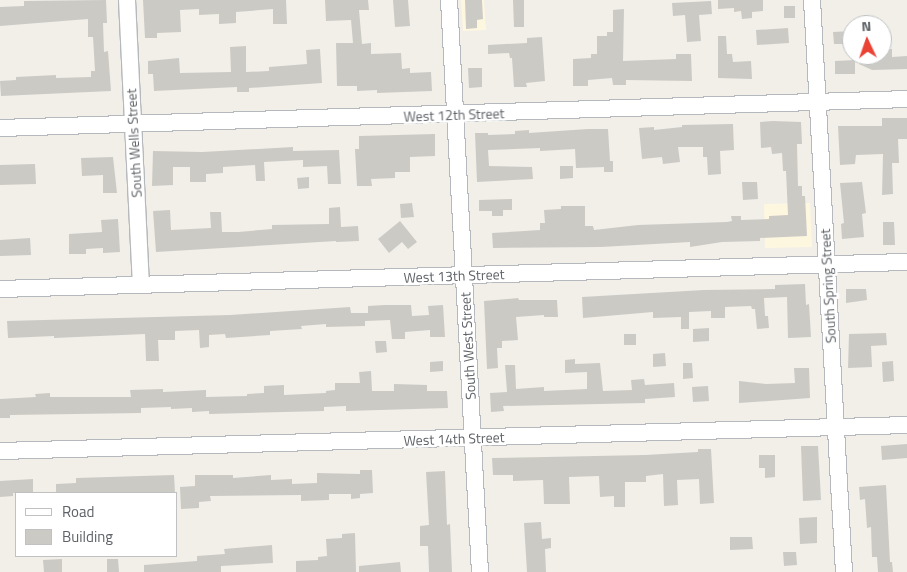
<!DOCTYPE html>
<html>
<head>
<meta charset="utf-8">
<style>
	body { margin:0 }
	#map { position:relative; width:907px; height:572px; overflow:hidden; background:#f1efe8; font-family:"Titillium Web",sans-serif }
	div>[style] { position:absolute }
	.commercial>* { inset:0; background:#fef7e0 }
	.building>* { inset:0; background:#cccac5 }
	.roads { filter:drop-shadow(1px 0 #b5b8bc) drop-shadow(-1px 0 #b5b8bc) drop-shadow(0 1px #b5b8bc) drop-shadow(0 -1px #b5b8bc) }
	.minor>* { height:16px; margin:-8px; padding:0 8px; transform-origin:8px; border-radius:8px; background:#fff }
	span { translate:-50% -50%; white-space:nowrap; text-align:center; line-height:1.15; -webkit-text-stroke:5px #fff; paint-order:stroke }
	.street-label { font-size:14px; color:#5f6368 }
	.legend { position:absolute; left:15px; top:492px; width:162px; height:65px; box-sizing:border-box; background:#fff; border:1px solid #bfc1c3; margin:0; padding:6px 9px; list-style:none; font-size:15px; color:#5f6368 }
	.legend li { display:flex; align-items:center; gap:10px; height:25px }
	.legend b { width:25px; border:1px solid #bfc1c3 }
	.north { position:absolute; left:842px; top:15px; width:50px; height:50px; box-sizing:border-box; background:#fff; border:1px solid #bfc1c3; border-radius:50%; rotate:357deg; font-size:14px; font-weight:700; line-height:20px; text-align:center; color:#5f6368 }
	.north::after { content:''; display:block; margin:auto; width:18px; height:22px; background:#ea4335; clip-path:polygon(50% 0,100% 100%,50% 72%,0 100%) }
</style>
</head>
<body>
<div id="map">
	<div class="commercial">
		<div style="clip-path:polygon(461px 0,484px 0,486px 30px,463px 31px)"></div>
		<div style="clip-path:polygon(810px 203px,812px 247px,765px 248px,764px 204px)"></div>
	</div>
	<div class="building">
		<div style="clip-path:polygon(106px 0,107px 23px,103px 23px,104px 52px,108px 51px,111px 91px,1px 96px,0 81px,16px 80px,16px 77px,56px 75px,56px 78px,91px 77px,91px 71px,95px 71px,93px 37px,88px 37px,88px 19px,0 26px,0 7px,24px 6px,24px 1px)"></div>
		<div style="clip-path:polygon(143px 0,286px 0,287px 24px,273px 24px,273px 9px,236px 12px,236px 23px,219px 24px,219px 14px,199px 15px,199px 9px,180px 10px,181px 32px,157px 33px,157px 38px,145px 38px)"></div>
		<div style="clip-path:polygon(325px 0,368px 0,369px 10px,359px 10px,362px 44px,371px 43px,371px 54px,401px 53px,402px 69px,410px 68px,410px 73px,431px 72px,432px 91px,377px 93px,377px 90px,357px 91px,357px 86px,337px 86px,336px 43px,353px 43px,351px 20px,326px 21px)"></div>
		<div style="clip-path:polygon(393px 0,408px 0,410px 26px,395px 27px)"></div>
		<div style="clip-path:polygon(465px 0,482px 0,483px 19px,477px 20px,477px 28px,466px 29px)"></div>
		<div style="clip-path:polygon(513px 0,524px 0,524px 27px,514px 27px)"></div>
		<div style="clip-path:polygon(718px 0,763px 0,763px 11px,752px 12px,752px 18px,742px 19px,741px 11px,734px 12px,734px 8px,718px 9px)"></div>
		<div style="clip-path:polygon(711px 1px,712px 14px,699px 15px,701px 41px,687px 42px,685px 15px,673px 16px,672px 3px)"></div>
		<div style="clip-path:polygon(784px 6px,795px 6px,795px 18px,784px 18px)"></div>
		<div style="clip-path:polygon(624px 9px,623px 61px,676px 59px,676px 54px,691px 54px,692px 81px,626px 80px,626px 85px,613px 85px,612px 78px,588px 80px,588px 86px,573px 86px,573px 59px,591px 58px,591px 54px,597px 54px,597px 36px,607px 36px,607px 32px,613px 32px,613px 10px)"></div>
		<div style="clip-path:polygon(788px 28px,789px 43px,757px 45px,756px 30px)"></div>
		<div style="clip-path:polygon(852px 31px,852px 44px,834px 44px,833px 32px)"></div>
		<div style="clip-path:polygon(718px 36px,726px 36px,727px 54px,732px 54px,733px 62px,751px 61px,752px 79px,718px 78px)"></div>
		<div style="clip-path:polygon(542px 37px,545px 81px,526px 83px,527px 87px,514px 87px,512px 58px,510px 58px,509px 53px,488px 54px,488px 45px,527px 43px,527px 38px)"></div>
		<div style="clip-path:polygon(246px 46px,246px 72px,269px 71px,269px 67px,307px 64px,306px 50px,320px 49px,322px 83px,249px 88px,249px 92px,237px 92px,237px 87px,154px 91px,153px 74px,148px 74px,148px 61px,179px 58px,180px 73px,231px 72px,230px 47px)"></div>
		<div style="clip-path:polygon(882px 49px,892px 49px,892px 57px,907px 56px,907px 69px,872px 70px,859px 64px,863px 55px,877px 60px,876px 55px,882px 55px)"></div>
		<div style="clip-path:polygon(855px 60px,855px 74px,835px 74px,835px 61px)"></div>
		<div style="clip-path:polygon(468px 68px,482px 68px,482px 87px,469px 88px)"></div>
		<div style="clip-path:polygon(882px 118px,907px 118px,907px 139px,898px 139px,899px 163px,892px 163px,893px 194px,882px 195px,883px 154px,856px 155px,855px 164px,840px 165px,838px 126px,882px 126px)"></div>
		<div style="clip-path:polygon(773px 121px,801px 122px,802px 144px,797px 144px,798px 186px,802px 186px,802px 196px,805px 196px,807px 236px,760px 238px,760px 241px,722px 242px,690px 247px,690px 242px,601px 247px,493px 248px,492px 233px,540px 230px,540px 223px,545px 223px,544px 210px,561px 209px,561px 206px,585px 206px,585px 226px,593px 226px,594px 230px,638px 225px,727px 222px,732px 221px,731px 216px,741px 216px,741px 220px,769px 219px,769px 216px,788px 215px,786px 171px,783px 171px,782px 153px,772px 154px,771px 147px,761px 148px,760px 122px)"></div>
		<div style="clip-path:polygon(733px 124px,734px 150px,720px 151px,721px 174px,708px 175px,707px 157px,703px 157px,703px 147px,678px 147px,680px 162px,663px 164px,662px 157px,642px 159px,639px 128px,654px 127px,654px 130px,682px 127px,682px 125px)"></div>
		<div style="clip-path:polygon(588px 129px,608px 129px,610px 161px,613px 161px,613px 172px,604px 172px,604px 167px,576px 168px,575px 149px,540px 151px,540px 148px,488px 150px,489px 166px,532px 167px,533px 179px,477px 182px,475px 133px,488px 133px,488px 135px,515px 134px,515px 131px,529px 130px,529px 133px)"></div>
		<div style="clip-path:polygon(435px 134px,435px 156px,410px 157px,410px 172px,395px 172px,395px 178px,371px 179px,372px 186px,357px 186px,355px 149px,359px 149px,359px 136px)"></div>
		<div style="clip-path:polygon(293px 147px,293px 151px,339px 150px,341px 184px,328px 184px,327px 166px,303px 167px,303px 160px,264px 162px,265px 181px,256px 181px,255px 165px,223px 167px,223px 173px,206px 174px,206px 182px,190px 182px,190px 167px,173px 167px,173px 185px,152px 186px,153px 151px,202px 152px)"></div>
		<div style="clip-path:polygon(113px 157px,117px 193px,103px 193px,103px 175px,82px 176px,81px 158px)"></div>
		<div style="clip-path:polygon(35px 164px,36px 184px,0 185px,0 165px)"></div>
		<div style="clip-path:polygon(560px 166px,573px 166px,573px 178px,560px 179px)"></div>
		<div style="clip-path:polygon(309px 177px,309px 188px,298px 189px,297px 178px)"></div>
		<div style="clip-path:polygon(742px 182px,757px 182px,758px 199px,743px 200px)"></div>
		<div style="clip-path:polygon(862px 182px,866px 213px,862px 214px,864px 237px,842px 239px,841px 224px,844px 223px,840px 183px)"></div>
		<div style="clip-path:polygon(512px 199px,512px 210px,503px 210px,503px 216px,492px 216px,492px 211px,479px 211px,479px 200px)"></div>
		<div style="clip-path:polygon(412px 203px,414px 217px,401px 218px,400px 204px)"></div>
		<div style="clip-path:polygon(340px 207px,341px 227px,358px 226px,359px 241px,336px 242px,336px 241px,156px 252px,153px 211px,170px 210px,171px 230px,211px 228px,210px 212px,221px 212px,222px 232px,238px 232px,272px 229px,272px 225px,329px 224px,329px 208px)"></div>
		<div style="clip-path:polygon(118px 219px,120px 252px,103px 253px,103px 248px,86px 249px,86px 254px,69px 254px,69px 234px,102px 232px,101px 220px)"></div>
		<div style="clip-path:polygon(400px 221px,417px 242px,408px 249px,402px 242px,389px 253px,378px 239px)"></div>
		<div style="clip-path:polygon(883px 222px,894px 222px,895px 245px,883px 245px)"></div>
		<div style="clip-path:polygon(30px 238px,31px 255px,0 256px,0 240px)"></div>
		<div style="clip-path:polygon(805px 284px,806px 305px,809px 304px,811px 337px,788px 338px,787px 297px,764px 298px,765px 316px,768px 316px,769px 328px,757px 329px,755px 309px,752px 309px,751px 306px,725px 307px,725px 318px,711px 318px,711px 311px,689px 312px,689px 329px,681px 329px,681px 317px,653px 318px,653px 312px,583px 318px,582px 297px,704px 290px,775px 289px,775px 285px)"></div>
		<div style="clip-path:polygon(846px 289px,866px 289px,867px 300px,846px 303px)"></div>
		<div style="clip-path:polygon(518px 298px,519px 300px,557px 300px,558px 317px,544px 317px,544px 315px,516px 317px,518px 340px,502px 341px,502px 348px,497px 348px,498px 368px,487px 369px,484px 301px)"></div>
		<div style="clip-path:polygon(384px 305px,411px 305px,412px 316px,429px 315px,428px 306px,443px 305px,445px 337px,430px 337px,430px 330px,405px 332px,405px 339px,392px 339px,390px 320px,365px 321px,365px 326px,326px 327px,326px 324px,301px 326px,302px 329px,270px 331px,270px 335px,226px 338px,225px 334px,209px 335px,209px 347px,200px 348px,199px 330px,175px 331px,175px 340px,158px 340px,159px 361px,146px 361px,145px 334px,54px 338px,54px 336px,8px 338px,7px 321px,230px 315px,350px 307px,351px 313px,368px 313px,368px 306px)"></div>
		<div style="clip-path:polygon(709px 328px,709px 341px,693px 342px,693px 329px)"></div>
		<div style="clip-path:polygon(886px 333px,887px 345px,871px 346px,872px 367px,848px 368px,849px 334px)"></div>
		<div style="clip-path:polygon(624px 334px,636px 334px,636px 345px,624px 345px)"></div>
		<div style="clip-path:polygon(375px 341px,386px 341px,387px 352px,376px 353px)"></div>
		<div style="clip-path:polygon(665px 353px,666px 366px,653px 367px,653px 354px)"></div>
		<div style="clip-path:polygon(575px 359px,575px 364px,600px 363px,603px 391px,632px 390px,631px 380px,644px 379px,645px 385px,674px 383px,675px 397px,645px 399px,645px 403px,503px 406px,504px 411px,491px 412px,490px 393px,507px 392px,505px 365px,515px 365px,516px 389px,544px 387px,544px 391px,587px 389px,587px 372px,565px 373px,565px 360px)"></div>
		<div style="clip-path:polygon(443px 361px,443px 371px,430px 372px,430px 362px)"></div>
		<div style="clip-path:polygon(893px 361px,894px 381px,883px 382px,882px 362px)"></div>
		<div style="clip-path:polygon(683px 363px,692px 363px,693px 378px,683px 379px)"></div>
		<div style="clip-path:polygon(794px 368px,809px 368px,810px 398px,739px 403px,739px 381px,766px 384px,795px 383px)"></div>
		<div style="clip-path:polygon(371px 371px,372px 391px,394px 391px,394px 384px,427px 385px,427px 391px,447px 391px,448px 408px,346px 411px,346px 406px,324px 407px,324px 411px,209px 414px,209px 411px,192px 412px,192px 408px,171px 409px,171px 407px,141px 408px,141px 413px,10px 415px,10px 418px,0 418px,0 399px,36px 397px,35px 394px,50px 393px,50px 397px,131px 397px,130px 390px,163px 389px,163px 392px,206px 390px,206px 397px,247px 396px,247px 394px,264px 393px,264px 386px,284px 385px,284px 395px,326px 393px,326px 391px,335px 390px,335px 383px,360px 383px,359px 372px)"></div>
		<div style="clip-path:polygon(708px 386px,709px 401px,693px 402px,692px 387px)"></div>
		<div style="clip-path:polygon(907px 444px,907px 458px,882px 460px,881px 446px)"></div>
		<div style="clip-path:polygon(801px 446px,818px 446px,821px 500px,803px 501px)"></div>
		<div style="clip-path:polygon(698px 449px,711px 449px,714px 503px,700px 504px,699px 479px,677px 480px,678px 505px,664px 506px,663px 474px,646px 476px,646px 482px,625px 482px,625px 507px,614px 507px,614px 496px,600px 497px,599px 476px,569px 477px,570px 504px,544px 504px,543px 480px,513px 481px,513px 475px,493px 475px,492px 458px,645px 455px,698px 452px)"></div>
		<div style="clip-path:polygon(759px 455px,775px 455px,775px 477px,765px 478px,765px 468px,759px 468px)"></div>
		<div style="clip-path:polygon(360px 470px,372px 470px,373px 493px,360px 494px,360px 498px,351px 499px,351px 494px,329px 494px,329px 500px,301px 501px,301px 495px,210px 496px,211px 501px,199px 502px,199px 508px,181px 509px,180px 487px,195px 486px,195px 475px,233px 475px,233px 478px,271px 475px,271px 480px,292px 479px,292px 484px,317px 483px,317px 473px,360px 474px)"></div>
		<div style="clip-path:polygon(445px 471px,447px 525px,450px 524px,452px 572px,429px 572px,428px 546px,420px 546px,420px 526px,429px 525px,426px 472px)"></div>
		<div style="clip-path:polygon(174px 475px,175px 493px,56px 493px,56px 484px,76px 483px,76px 478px)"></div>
		<div style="clip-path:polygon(33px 479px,33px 493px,13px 493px,13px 496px,0 497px,0 481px)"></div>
		<div style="clip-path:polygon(886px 485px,890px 562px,892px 562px,893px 572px,878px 572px,877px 557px,872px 557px,871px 527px,867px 528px,865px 499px,860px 500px,859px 487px)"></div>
		<div style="clip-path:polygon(817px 517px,817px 543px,800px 544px,799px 518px)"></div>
		<div style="clip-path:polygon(541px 522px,542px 539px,551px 538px,551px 548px,545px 549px,546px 572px,527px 572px,524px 523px)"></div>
		<div style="clip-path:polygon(355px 533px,356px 572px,296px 572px,296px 561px,318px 560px,318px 557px,327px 556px,326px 539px,342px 538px,342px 534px)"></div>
		<div style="clip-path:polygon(730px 537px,752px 537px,753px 549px,730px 550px)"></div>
		<div style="clip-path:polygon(272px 545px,273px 563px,221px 566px,221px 572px,144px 572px,144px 565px,197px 561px,197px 556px,225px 554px,224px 549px)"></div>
		<div style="clip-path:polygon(783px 552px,796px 552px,797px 565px,784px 566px)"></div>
		<div style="clip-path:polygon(62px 559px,62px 572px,44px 572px,43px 560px)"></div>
		<div style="clip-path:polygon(107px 559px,118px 559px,119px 572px,107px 572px)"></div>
		<div style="clip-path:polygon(400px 562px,401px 572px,359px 572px,359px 566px)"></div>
	</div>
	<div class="roads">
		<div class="minor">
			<div style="left:127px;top:0;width:285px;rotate:87.2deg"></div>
			<div style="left:449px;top:0;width:573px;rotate:86.9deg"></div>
			<div style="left:812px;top:0;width:573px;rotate:86.8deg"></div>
			<div style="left:0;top:128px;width:907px;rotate:-1.83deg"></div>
			<div style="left:0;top:289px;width:907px;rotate:-1.71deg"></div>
			<div style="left:0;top:451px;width:907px;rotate:-1.64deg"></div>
		</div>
	</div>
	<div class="street-label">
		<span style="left:454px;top:115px;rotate:-2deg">West 12th Street</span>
		<span style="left:134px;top:143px;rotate:-93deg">South Wells Street</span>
		<span style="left:454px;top:276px;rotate:-2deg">West 13th Street</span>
		<span style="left:828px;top:286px;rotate:-93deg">South Spring Street</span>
		<span style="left:468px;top:346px;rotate:-93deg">South West Street</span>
		<span style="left:454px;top:439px;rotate:-2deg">West 14th Street</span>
	</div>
	<ul class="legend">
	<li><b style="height:6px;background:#fff"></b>Road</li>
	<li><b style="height:14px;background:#cccac5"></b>Building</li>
	</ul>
	<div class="north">N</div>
</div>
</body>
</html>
